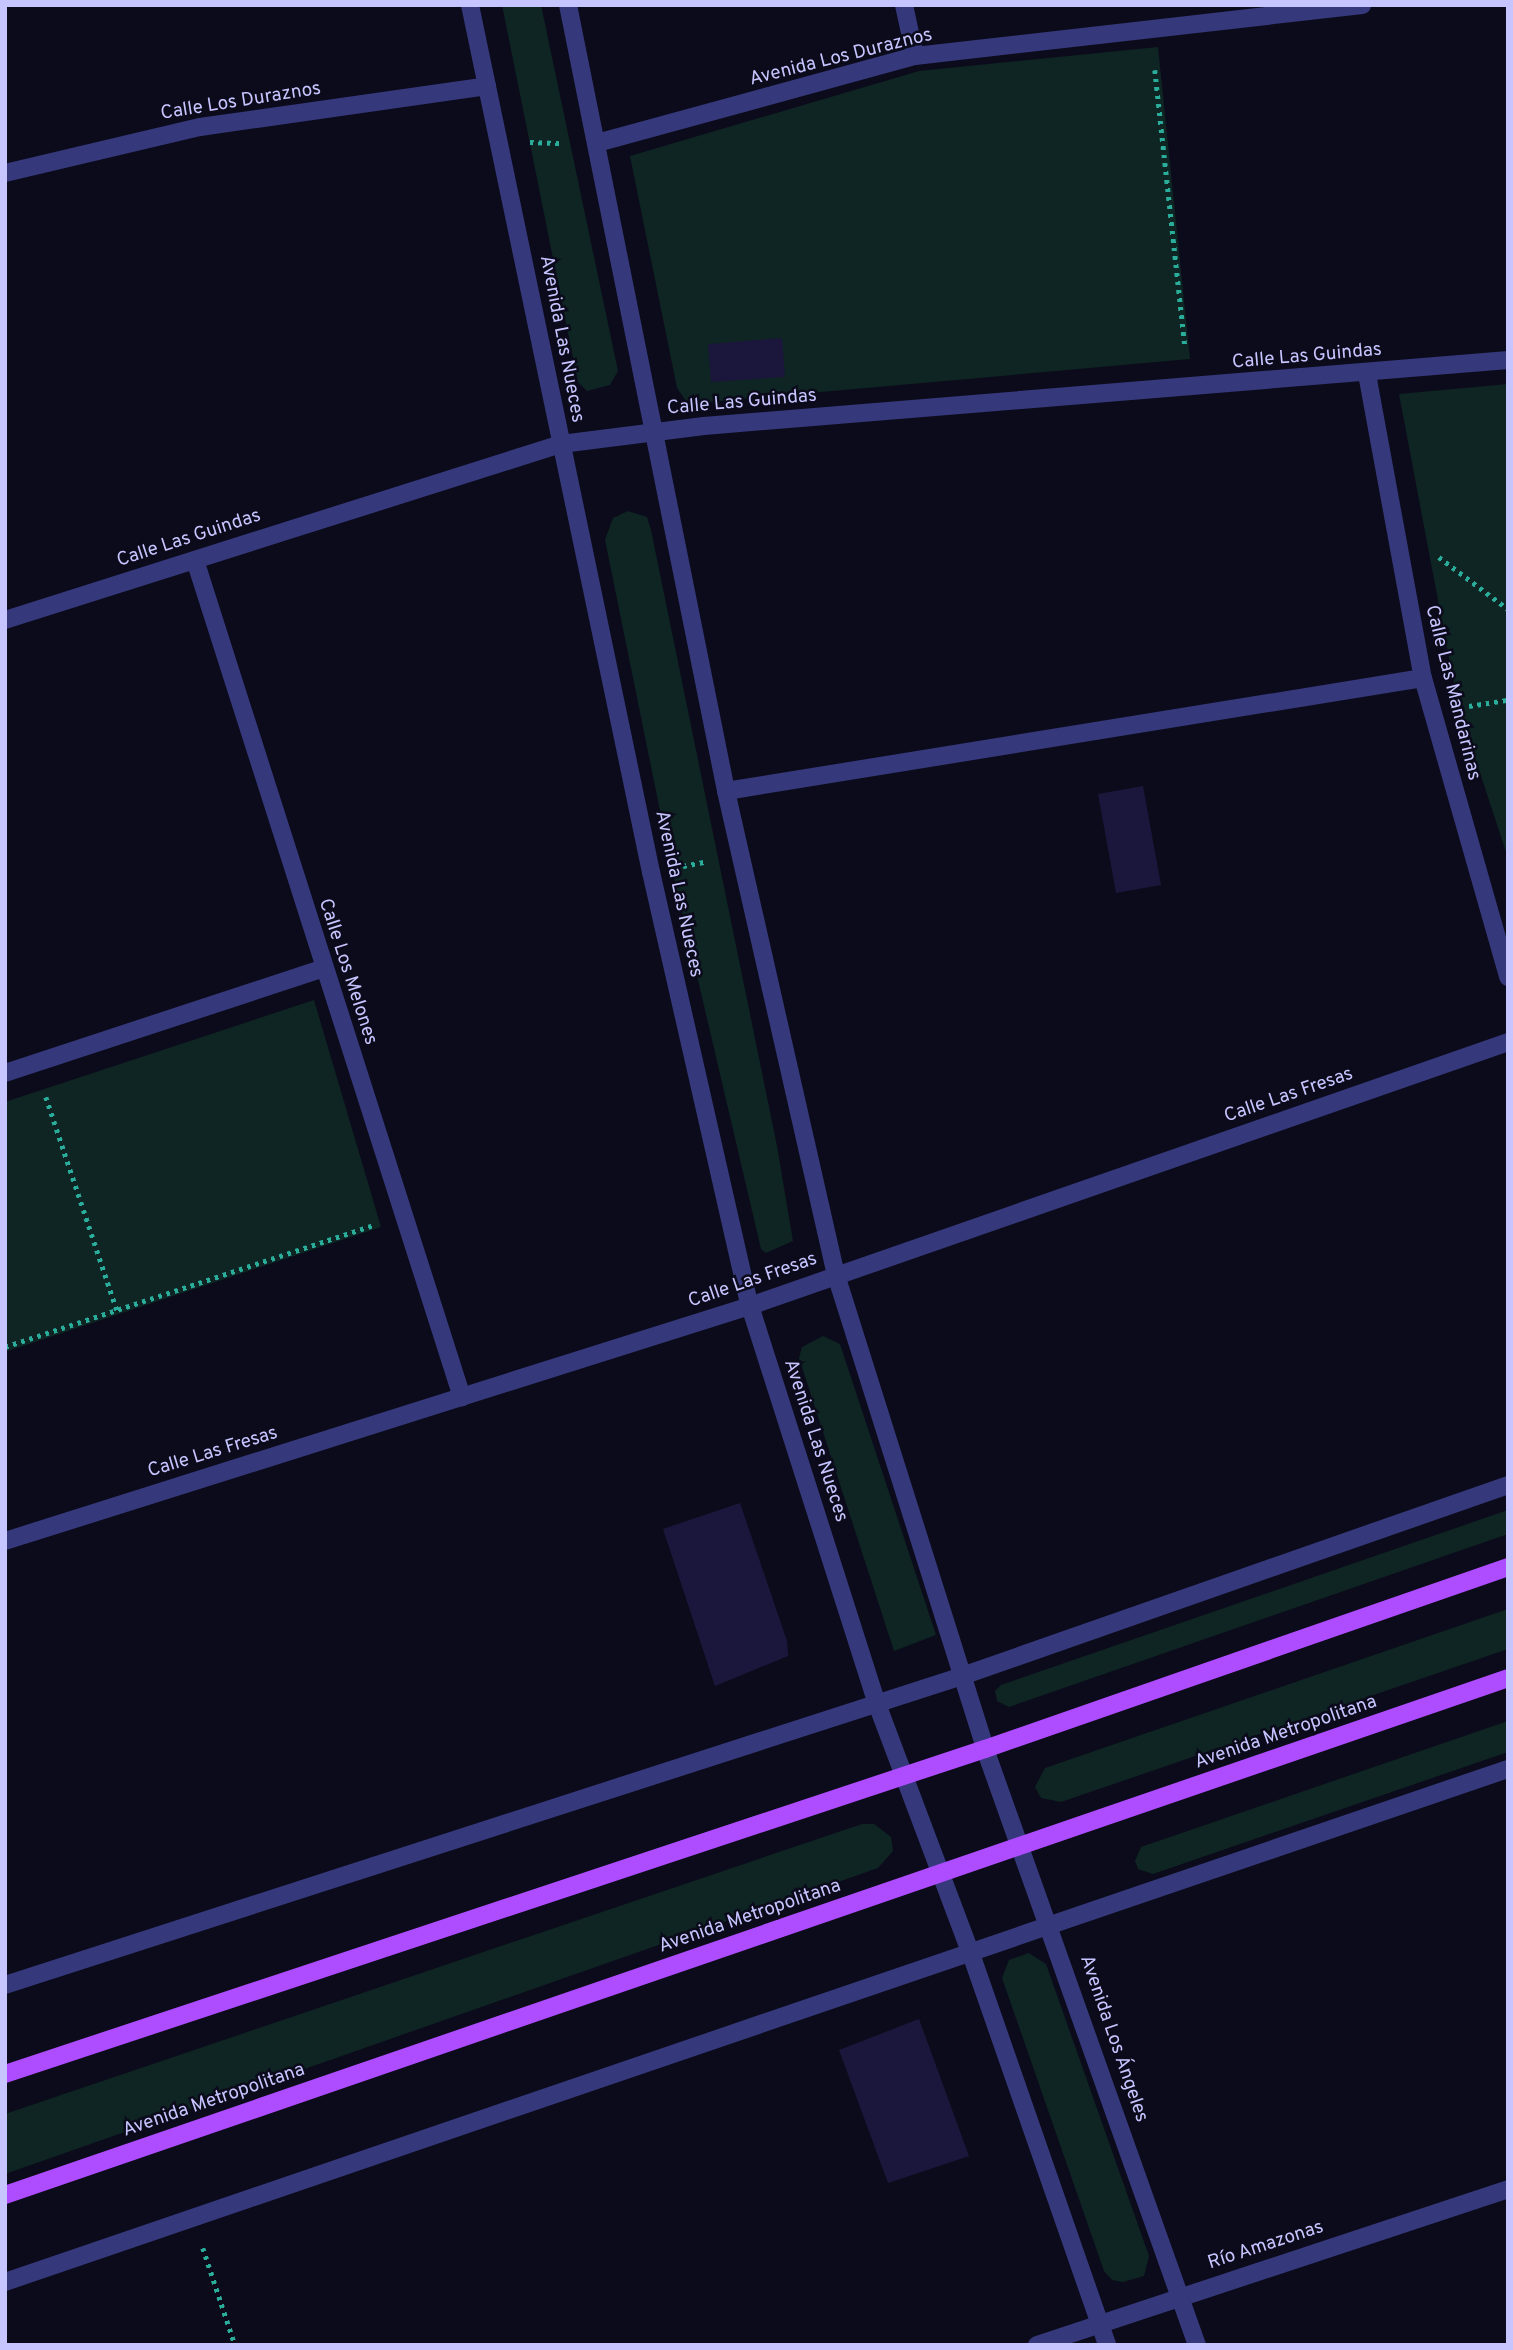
<!DOCTYPE html>
<html>
<head>
<meta charset="utf-8">
<style>
	body { margin:0 }
	#map { position:relative; width:1513px; height:2350px; overflow:hidden; background:#0c0b1b; font-family:Overpass,sans-serif }
	div>[style] { position:absolute }
	.green>* { inset:0; background:#0e2523 }
	.building>* { inset:0; background:#1b173c }
	.path>* { height:4.5px; margin-top:-2.25px; transform-origin:0; background:repeating-linear-gradient(90deg,#2bad9b 0 3.5px,transparent 0 8.5px) }
	.minor>* { height:18px; margin:-9px; padding:0 9px; transform-origin:9px; border-radius:9px; background:#35387b }
	.tertiary>* { height:18px; margin:-9px; padding:0 9px; transform-origin:9px; border-radius:9px; background:#35387b }
	.primary>* { height:18px; margin:-9px; padding:0 9px; transform-origin:9px; border-radius:9px; background:#ae4cff }
	span { translate:-50% -50%; white-space:nowrap; text-align:center; line-height:1.15; -webkit-text-stroke:5px #0c0b1b; paint-order:stroke }
	.street-label { font-size:19px; color:#c7c5ff }
	.frame { position:absolute; inset:0; border:7px solid #c7c5ff; pointer-events:none }
</style>
</head>
<body>
<div id="map">
	<div class="green">
		<div style="clip-path:polygon(502px 5px,541px 5px,618px 371px,610px 385px,587px 391px,578px 382px)"></div>
		<div style="clip-path:polygon(1158px 47px,1190px 359px,688px 404px,677px 388px,630px 156px,919px 71px)"></div>
		<div style="clip-path:polygon(1508px 384px,1508px 858px,1458px 706px,1399px 394px)"></div>
		<div style="clip-path:polygon(628px 511px,647px 517px,651px 530px,777px 1146px,793px 1241px,766px 1253px,761px 1249px,671px 865px,605px 540px,613px 518px)"></div>
		<div style="clip-path:polygon(314px 1000px,381px 1227px,5px 1352px,5px 1102px)"></div>
		<div style="clip-path:polygon(823px 1336px,840px 1344px,936px 1635px,894px 1651px,799px 1358px,802px 1347px)"></div>
		<div style="clip-path:polygon(1508px 1510px,1508px 1534px,1009px 1707px,997px 1701px,995px 1691px,1001px 1685px)"></div>
		<div style="clip-path:polygon(1508px 1609px,1508px 1649px,1061px 1802px,1041px 1798px,1035px 1787px,1045px 1768px)"></div>
		<div style="clip-path:polygon(1508px 1721px,1508px 1752px,1153px 1874px,1138px 1869px,1135px 1861px,1141px 1847px)"></div>
		<div style="clip-path:polygon(862px 1824px,874px 1824px,891px 1837px,893px 1851px,878px 1868px,5px 2174px,5px 2114px)"></div>
		<div style="clip-path:polygon(1029px 1953px,1046px 1964px,1149px 2256px,1144px 2276px,1123px 2282px,1112px 2280px,1104px 2271px,1002px 1978px,1009px 1960px)"></div>
	</div>
	<div class="building">
		<div style="clip-path:polygon(782px 338px,785px 377px,711px 382px,708px 344px)"></div>
		<div style="clip-path:polygon(1143px 786px,1161px 885px,1116px 893px,1098px 794px)"></div>
		<div style="clip-path:polygon(740px 1503px,787px 1641px,788px 1656px,715px 1686px,663px 1529px)"></div>
		<div style="clip-path:polygon(919px 2019px,969px 2156px,888px 2183px,839px 2050px)"></div>
	</div>
	<div class="path">
		<div style="left:1155px;top:70px;width:277px;rotate:83.8deg"></div>
		<div style="left:530px;top:142px;width:33px;rotate:2deg"></div>
		<div style="left:1439px;top:557px;width:86px;rotate:37deg"></div>
		<div style="left:1469px;top:706px;width:39px;rotate:-9deg"></div>
		<div style="left:683px;top:866px;width:25px;rotate:-11deg"></div>
		<div style="left:46px;top:1097px;width:225px;rotate:71.6deg"></div>
		<div style="left:5px;top:1347px;width:388px;rotate:-18.3deg"></div>
		<div style="left:203px;top:2248px;width:102px;rotate:71.7deg"></div>
	</div>
	<div class="minor">
		<div style="left:904px;top:5px;width:52px;rotate:77.8deg"></div>
		<div style="left:597px;top:143px;width:330px;rotate:-15.3deg"></div>
		<div style="left:915px;top:56px;width:450px;rotate:-6.5deg"></div>
		<div style="left:5px;top:173px;width:200px;rotate:-13.3deg"></div>
		<div style="left:200px;top:127px;width:290px;rotate:-8.1deg"></div>
		<div style="left:1367px;top:374px;width:309px;rotate:79.6deg"></div>
		<div style="left:1423px;top:678px;width:311px;rotate:74.1deg"></div>
		<div style="left:195px;top:560px;width:879px;rotate:72.31deg"></div>
		<div style="left:5px;top:620px;width:583px;rotate:-17.57deg"></div>
		<div style="left:561px;top:444px;width:144px;rotate:-7.2deg"></div>
		<div style="left:704px;top:426px;width:807px;rotate:-4.69deg"></div>
		<div style="left:726px;top:791px;width:706px;rotate:-9.21deg"></div>
		<div style="left:5px;top:1073px;width:336px;rotate:-18.2deg"></div>
		<div style="left:5px;top:1541px;width:781px;rotate:-17.51deg"></div>
		<div style="left:750px;top:1306px;width:803px;rotate:-19.2deg"></div>
		<div style="left:1037px;top:2345px;width:496px;rotate:-18.3deg"></div>
	</div>
	<div class="tertiary">
		<div style="left:470px;top:5px;width:886px;rotate:78.21deg"></div>
		<div style="left:651px;top:872px;width:445px;rotate:77.2deg"></div>
		<div style="left:750px;top:1306px;width:418px;rotate:72.3deg"></div>
		<div style="left:877px;top:1704px;width:264px;rotate:69.4deg"></div>
		<div style="left:970px;top:1951px;width:417px;rotate:70.8deg"></div>
		<div style="left:568px;top:5px;width:802px;rotate:78.63deg"></div>
		<div style="left:726px;top:791px;width:496px;rotate:77.2deg"></div>
		<div style="left:836px;top:1275px;width:497px;rotate:72.5deg"></div>
		<div style="left:985px;top:1749px;width:633px;rotate:70.42deg"></div>
		<div style="left:5px;top:1985px;width:1006px;rotate:-17.89deg"></div>
		<div style="left:962px;top:1676px;width:578px;rotate:-19.28deg"></div>
		<div style="left:5px;top:2282px;width:1588px;rotate:-18.85deg"></div>
	</div>
	<div class="primary">
		<div style="left:5px;top:2074px;width:1032px;rotate:-18.35deg"></div>
		<div style="left:985px;top:1749px;width:554px;rotate:-19.19deg"></div>
		<div style="left:5px;top:2195px;width:1589px;rotate:-18.98deg"></div>
	</div>
	<div class="street-label">
		<span style="left:841px;top:58px;rotate:-14deg">Avenida Los Duraznos</span>
		<span style="left:241px;top:102px;rotate:-9deg">Calle Los Duraznos</span>
		<span style="left:561px;top:339px;rotate:79deg">Avenida Las Nueces</span>
		<span style="left:1307px;top:357px;rotate:-5deg">Calle Las Guindas</span>
		<span style="left:742px;top:403px;rotate:-5deg">Calle Las Guindas</span>
		<span style="left:189px;top:539px;rotate:-18deg">Calle Las Guindas</span>
		<span style="left:1452px;top:693px;rotate:76deg">Calle Las Mandarinas</span>
		<span style="left:678px;top:894px;rotate:78deg">Avenida Las Nueces</span>
		<span style="left:347px;top:972px;rotate:72deg">Calle Los Melones</span>
		<span style="left:1289px;top:1096px;rotate:-19deg">Calle Las Fresas</span>
		<span style="left:753px;top:1281px;rotate:-19deg">Calle Las Fresas</span>
		<span style="left:815px;top:1441px;rotate:72deg">Avenida Las Nueces</span>
		<span style="left:213px;top:1453px;rotate:-17deg">Calle Las Fresas</span>
		<span style="left:1286px;top:1733px;rotate:-19deg">Avenida Metropolitana</span>
		<span style="left:750px;top:1917px;rotate:-19deg">Avenida Metropolitana</span>
		<span style="left:1113px;top:2039px;rotate:71deg">Avenida Los Ángeles</span>
		<span style="left:214px;top:2101px;rotate:-19deg">Avenida Metropolitana</span>
		<span style="left:1266px;top:2246px;rotate:-18deg">Río Amazonas</span>
	</div>
	<div class="frame"></div>
</div>
</body>
</html>
